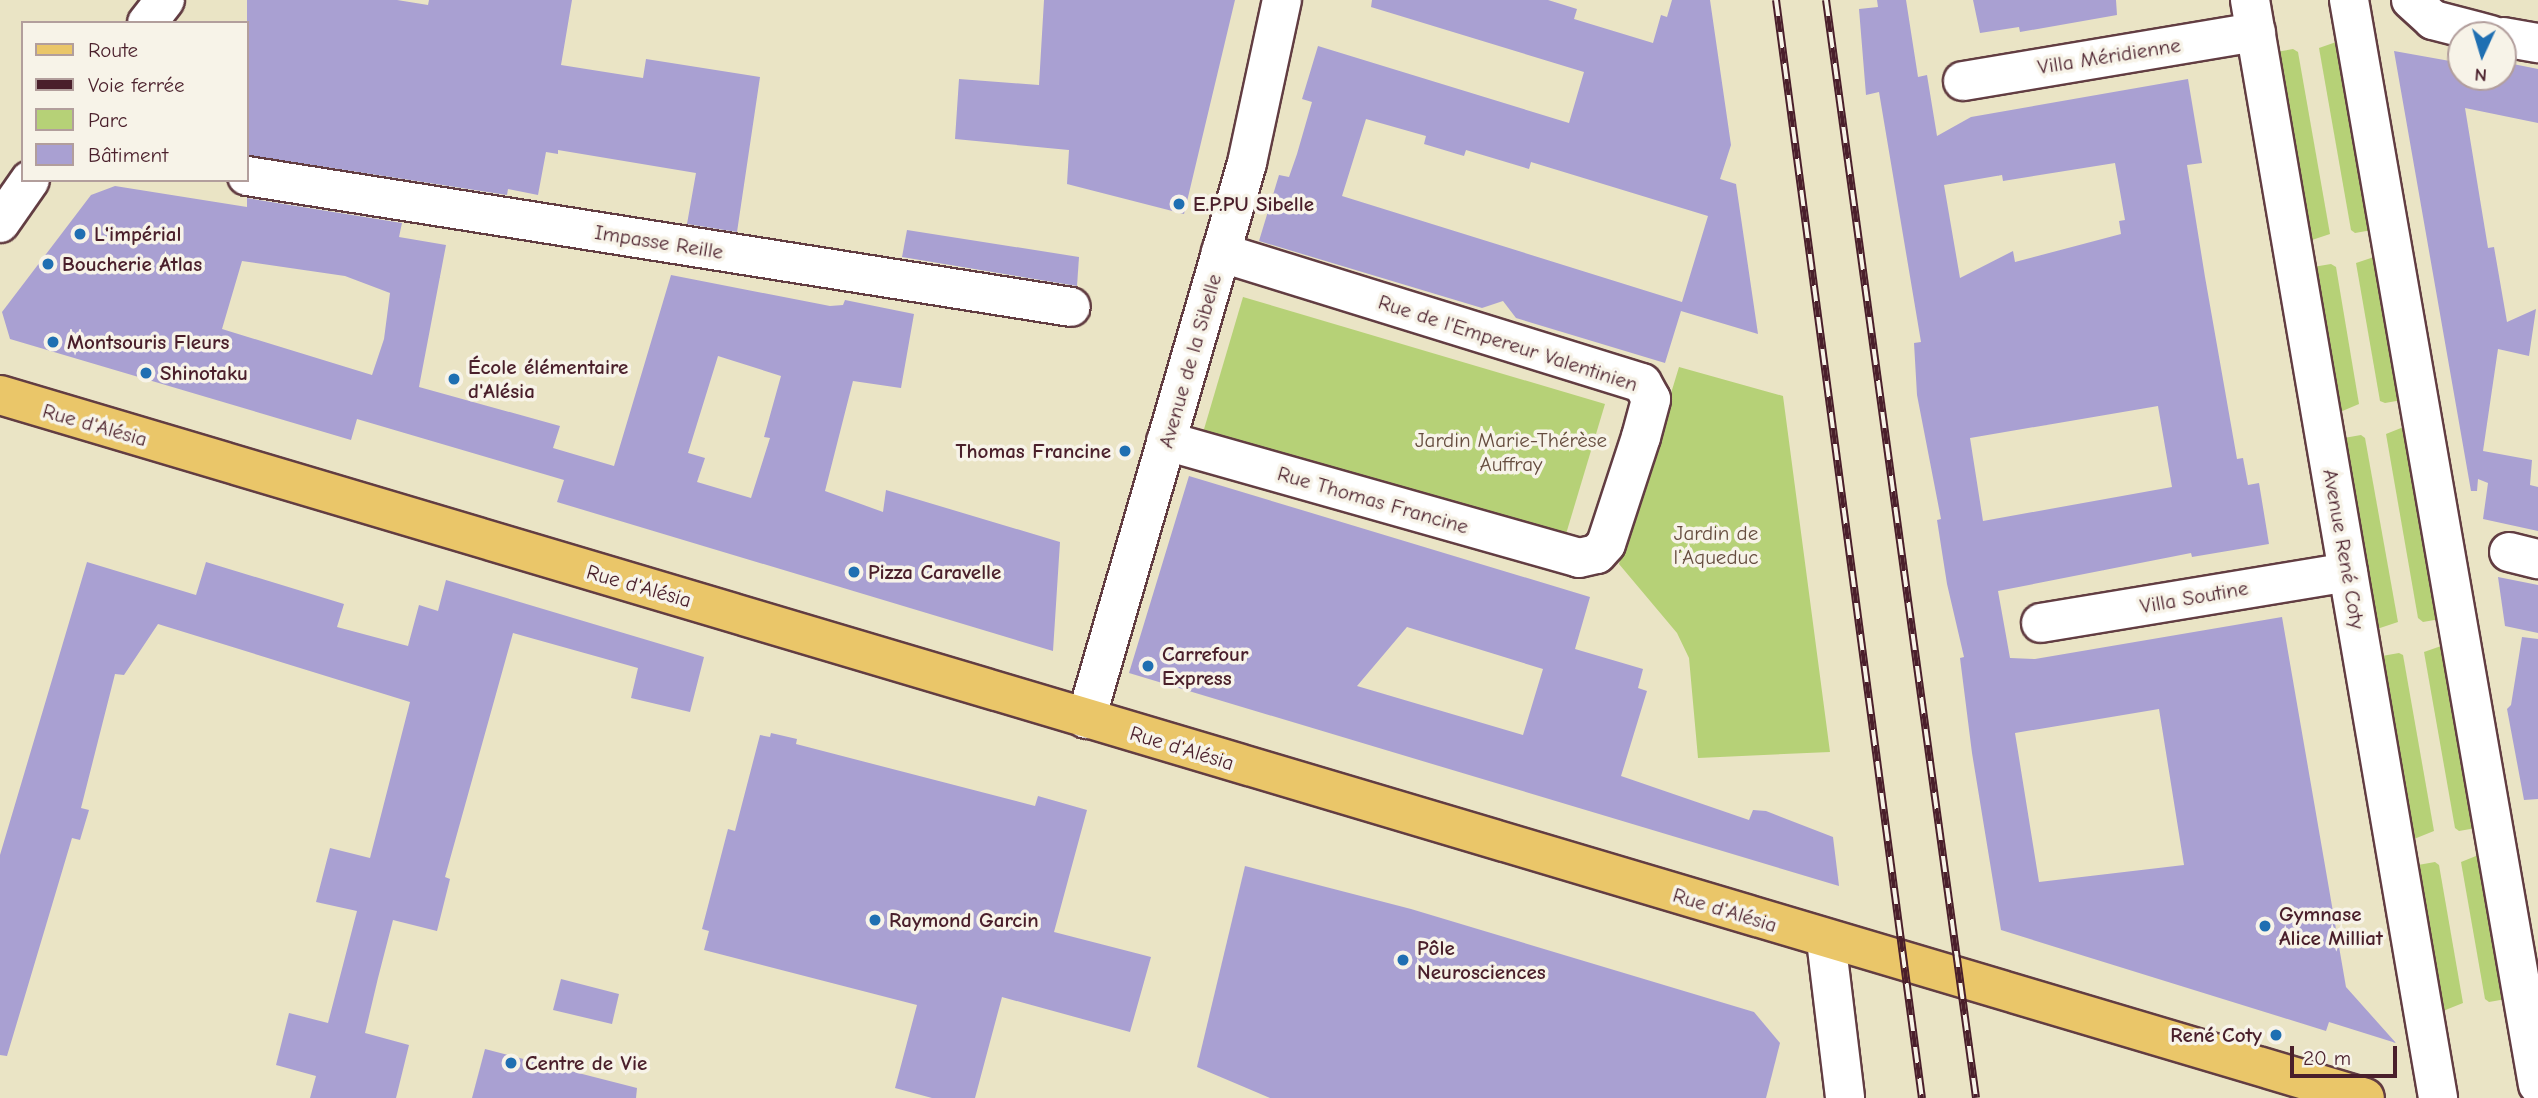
<!DOCTYPE html>
<html>
<head>
<meta charset="utf-8">
<style>
	body { margin:0 }
	#map { position:relative; width:2538px; height:1098px; overflow:hidden; background:#eae4c5; font-family:"Comic Neue",sans-serif }
	div>[style] { position:absolute }
	.green>* { inset:0; background:#b6d177 }
	.building>* { inset:0; background:#a9a0d2 }
	.roads { filter:drop-shadow(2px 0 #623d42) drop-shadow(-2px 0 #623d42) drop-shadow(0 2px #623d42) drop-shadow(0 -2px #623d42) }
	.minor>* { height:38px; margin:-19px; padding:0 19px; transform-origin:19px; border-radius:19px; background:#fff }
	.major>* { height:38px; margin:-19px; padding:0 19px; transform-origin:19px; border-radius:19px; background:#eac669 }
	.rail>* { height:8px; margin-top:-4px; transform-origin:0; background:repeating-linear-gradient(90deg,#f7f3e8 0 16px,#4a1f2b 0 32px); box-sizing:border-box; border-block:2px solid #4a1f2b }
	.dots>* { width:19px; height:19px; translate:-50% -50%; box-sizing:border-box; border:4px solid #f7f3e8; border-radius:50% }
	span { translate:-50% -50%; white-space:nowrap; text-align:center; line-height:1.15; -webkit-text-stroke:7px #f7f3e8; paint-order:stroke }
	.street-label { font-size:21px; color:#4a1f2b }
	.poi-label { font-size:21px; color:#4a1f2b; font-weight:700 }
	.left { translate:0 -50%; text-align:left }
	.right { translate:-100% -50%; text-align:right }
	.park-label { font-size:21px; color:#654c3e }
	.legend { position:absolute; left:21px; top:21px; width:228px; height:161px; box-sizing:border-box; background:#f7f3e8; border:2px solid #b29e9c; margin:0; padding:9px 12px; list-style:none; font-size:21px; color:#4a1f2b }
	.legend li { display:flex; align-items:center; gap:14px; height:35px }
	.legend b { width:35px; border:2px solid #b29e9c }
	.north { position:absolute; left:2447px; top:21px; width:70px; height:70px; box-sizing:border-box; background:#f7f3e8; border:2px solid #b29e9c; border-radius:50%; rotate:184deg; font-size:19px; font-weight:700; line-height:28px; text-align:center; color:#4a1f2b }
	.north::after { content:''; display:block; margin:auto; width:24px; height:32px; background:#1f6fb2; clip-path:polygon(50% 0,100% 100%,50% 72%,0 100%) }
	.scale { position:absolute; left:2290px; top:1046px; width:107px; height:32px; box-sizing:border-box; border:4px solid #4a1f2b; border-top:0; padding-left:9px; font-size:21px; line-height:24px; white-space:nowrap; color:#4a1f2b; -webkit-text-stroke:5px #f7f3e8; paint-order:stroke }
</style>
</head>
<body>
<div id="map">
	<div class="green">
		<div style="clip-path:polygon(2339px 41px,2372px 230px,2355px 233px,2351px 230px,2319px 48px)"></div>
		<div style="clip-path:polygon(2293px 49px,2298px 52px,2330px 234px,2309px 241px,2276px 52px)"></div>
		<div style="clip-path:polygon(2377px 256px,2402px 400px,2385px 403px,2380px 401px,2356px 263px)"></div>
		<div style="clip-path:polygon(2331px 264px,2336px 267px,2359px 404px,2340px 412px,2313px 267px)"></div>
		<div style="clip-path:polygon(1243px 297px,1605px 404px,1563px 544px,1202px 436px)"></div>
		<div style="clip-path:polygon(1679px 367px,1783px 396px,1830px 752px,1698px 758px,1689px 658px,1677px 633px,1619px 564px)"></div>
		<div style="clip-path:polygon(2406px 426px,2440px 619px,2423px 622px,2418px 618px,2386px 434px)"></div>
		<div style="clip-path:polygon(2361px 435px,2365px 438px,2398px 622px,2377px 629px,2344px 438px)"></div>
		<div style="clip-path:polygon(2444px 645px,2476px 828px,2459px 831px,2455px 828px,2424px 652px)"></div>
		<div style="clip-path:polygon(2399px 653px,2403px 655px,2434px 831px,2414px 839px,2382px 656px)"></div>
		<div style="clip-path:polygon(2481px 854px,2506px 999px,2489px 1002px,2485px 999px,2461px 862px)"></div>
		<div style="clip-path:polygon(2435px 862px,2439px 865px,2463px 1003px,2443px 1011px,2418px 865px)"></div>
	</div>
	<div class="building">
		<div style="clip-path:polygon(247px 0,397px 0,428px 5px,429px 0,572px 0,561px 65px,643px 78px,646px 59px,760px 77px,737px 232px,687px 224px,696px 173px,558px 150px,558px 154px,546px 152px,538px 195px,508px 189px,507px 195px,247px 155px)"></div>
		<div style="clip-path:polygon(1044px 0,1235px 0,1184px 214px,1067px 184px,1069px 150px,955px 139px,959px 79px,1039px 85px)"></div>
		<div style="clip-path:polygon(evenodd,1372px 0,1548px 0,1577px 9px,1574px 19px,1653px 43px,1661px 15px,1667px 17px,1672px 0,1710px 0,1731px 145px,1720px 179px,1736px 184px,1758px 334px,1681px 311px,1665px 363px,1516px 318px,1503px 301px,1482px 308px,1259px 241px,1279px 175px,1289px 177px,1297px 154px,1312px 102px,1302px 99px,1318px 46px,1569px 123px,1584px 72px,1371px 7px,1372px 0,1366px 119px,1426px 136px,1424px 144px,1464px 156px,1466px 150px,1529px 169px,1531px 162px,1708px 216px,1682px 302px,1342px 196px,1366px 119px)"></div>
		<div style="clip-path:polygon(evenodd,1877px 0,1906px 0,1918px 77px,1927px 75px,1937px 136px,1971px 117px,2188px 79px,2202px 163px,2187px 165px,2205px 277px,2237px 459px,2243px 458px,2248px 485px,2259px 483px,2269px 544px,2192px 557px,2191px 553px,1998px 591px,2010px 658px,2035px 659px,2282px 617px,2346px 987px,2396px 1043px,2329px 1022px,2326px 1031px,2001px 930px,1972px 753px,1960px 658px,1964px 657px,1947px 584px,1937px 520px,1941px 519px,1917px 395px,1914px 343px,1921px 342px,1879px 92px,1866px 95px,1859px 9px,1878px 7px,1877px 0,2115px 163px,2125px 220px,2119px 221px,2121px 234px,2015px 262px,2013px 251px,1960px 278px,1944px 185px,2002px 175px,2003px 181px,2115px 163px,1877px 0,2158px 406px,2172px 487px,1983px 521px,1970px 438px,2158px 406px,1877px 0,2159px 709px,2184px 865px,2039px 882px,2015px 733px,2159px 709px)"></div>
		<div style="clip-path:polygon(1973px 0,2116px 0,2117px 15px,2020px 32px,2019px 27px,1980px 33px)"></div>
		<div style="clip-path:polygon(2394px 51px,2461px 63px,2461px 77px,2503px 77px,2503px 62px,2538px 69px,2538px 123px,2465px 108px,2488px 248px,2494px 247px,2507px 322px,2536px 309px,2529px 356px,2498px 349px,2483px 451px,2532px 460px,2530px 485px,2538px 487px,2538px 531px,2483px 519px,2488px 483px,2478px 479px,2477px 491px,2471px 491px)"></div>
		<div style="clip-path:polygon(evenodd,115px 186px,247px 207px,247px 198px,402px 223px,399px 237px,446px 245px,419px 387px,560px 426px,553px 448px,614px 466px,671px 275px,830px 306px,843px 305px,845px 300px,914px 314px,901px 388px,853px 381px,825px 491px,883px 512px,886px 490px,1060px 542px,1053px 651px,557px 502px,564px 480px,357px 419px,351px 440px,10px 339px,2px 312px,91px 195px,115px 186px,242px 261px,345px 276px,390px 293px,384px 339px,372px 375px,222px 329px,242px 261px,115px 186px,718px 356px,781px 376px,764px 437px,770px 438px,751px 498px,697px 482px,705px 458px,688px 453px,718px 356px)"></div>
		<div style="clip-path:polygon(907px 230px,1079px 257px,1077px 286px,902px 257px)"></div>
		<div style="clip-path:polygon(evenodd,1189px 476px,1590px 597px,1575px 649px,1643px 669px,1638px 688px,1647px 691px,1621px 776px,1749px 820px,1753px 810px,1766px 811px,1833px 837px,1839px 886px,1129px 673px,1189px 476px,1407px 627px,1543px 669px,1523px 735px,1357px 686px,1407px 627px)"></div>
		<div style="clip-path:polygon(87px 562px,196px 595px,206px 562px,344px 604px,337px 627px,408px 646px,419px 605px,438px 611px,446px 580px,704px 657px,690px 712px,631px 698px,638px 668px,513px 633px,445px 877px,450px 879px,437px 931px,393px 920px,378px 978px,365px 1033px,409px 1045px,396px 1098px,310px 1098px,316px 1076px,276px 1065px,289px 1013px,328px 1023px,357px 911px,316px 902px,330px 848px,370px 858px,410px 702px,158px 624px,124px 675px,115px 674px,81px 808px,89px 810px,80px 840px,72px 838px,7px 1056px,0 1055px,0 855px)"></div>
		<div style="clip-path:polygon(2498px 577px,2538px 585px,2538px 633px,2505px 626px)"></div>
		<div style="clip-path:polygon(2522px 637px,2538px 639px,2538px 799px,2524px 800px,2507px 709px,2511px 705px)"></div>
		<div style="clip-path:polygon(771px 733px,797px 739px,796px 744px,1035px 806px,1038px 796px,1087px 810px,1054px 932px,1151px 957px,1130px 1032px,1002px 997px,975px 1098px,932px 1098px,895px 1088px,917px 1005px,704px 950px,709px 931px,702px 929px,728px 829px,735px 831px,760px 735px,770px 737px)"></div>
		<div style="clip-path:polygon(1245px 866px,1411px 909px,1754px 1012px,1780px 1043px,1766px 1098px,1270px 1098px,1197px 1067px)"></div>
		<div style="clip-path:polygon(561px 979px,619px 994px,612px 1024px,553px 1010px)"></div>
		<div style="clip-path:polygon(485px 1049px,637px 1088px,636px 1098px,472px 1098px)"></div>
	</div>
	<div class="roads">
		<div class="minor">
			<div style="left:2250px;top:0;width:1114px;rotate:80.28deg"></div>
			<div style="left:2349px;top:0;width:1101px;rotate:80.12deg"></div>
			<div style="left:2411px;top:0;width:30px;rotate:42deg"></div>
			<div style="left:2433px;top:20px;width:60px;rotate:14.5deg"></div>
			<div style="left:147px;top:23px;width:29px;rotate:-52deg"></div>
			<div style="left:2503px;top:37px;width:36px;rotate:10deg"></div>
			<div style="left:1963px;top:81px;width:297px;rotate:-9.5deg"></div>
			<div style="left:247px;top:176px;width:834px;rotate:9.03deg"></div>
			<div style="left:0;top:223px;width:52px;rotate:-55.1deg"></div>
			<div style="left:1166px;top:441px;width:429px;rotate:15.8deg"></div>
			<div style="left:1579px;top:558px;width:18px;rotate:-13deg"></div>
			<div style="left:1597px;top:554px;width:13px;rotate:-48deg"></div>
			<div style="left:1606px;top:544px;width:113px;rotate:-71.9deg"></div>
			<div style="left:1641px;top:437px;width:39px;rotate:-75deg"></div>
			<div style="left:1651px;top:399px;width:18px;rotate:-119deg"></div>
			<div style="left:1642px;top:383px;width:441px;rotate:-162.8deg"></div>
			<div style="left:2509px;top:552px;width:30px;rotate:14deg"></div>
			<div style="left:2041px;top:623px;width:311px;rotate:-9.4deg"></div>
			<div style="left:1086px;top:719px;width:579px;rotate:-73.85deg"></div>
			<div style="left:1247px;top:163px;width:167px;rotate:-77.9deg"></div>
			<div style="left:1826px;top:940px;width:159px;rotate:83.1deg"></div>
		</div>
		<div class="major">
			<div style="left:0;top:395px;width:2467px;rotate:16.55deg"></div>
		</div>
	</div>
	<div class="rail">
		<div style="left:1776px;top:0;width:1108px;rotate:82.43deg"></div>
		<div style="left:1826px;top:0;width:1108px;rotate:82.22deg"></div>
	</div>
	<div class="dots">
		<div style="left:1179px;top:204px;background:#1f6fb2"></div>
		<div style="left:80px;top:234px;background:#1f6fb2"></div>
		<div style="left:48px;top:264px;background:#1f6fb2"></div>
		<div style="left:53px;top:342px;background:#1f6fb2"></div>
		<div style="left:146px;top:373px;background:#1f6fb2"></div>
		<div style="left:454px;top:379px;background:#1f6fb2"></div>
		<div style="left:1125px;top:451px;background:#1f6fb2"></div>
		<div style="left:854px;top:572px;background:#1f6fb2"></div>
		<div style="left:1148px;top:666px;background:#1f6fb2"></div>
		<div style="left:875px;top:920px;background:#1f6fb2"></div>
		<div style="left:2265px;top:926px;background:#1f6fb2"></div>
		<div style="left:1403px;top:960px;background:#1f6fb2"></div>
		<div style="left:2276px;top:1035px;background:#1f6fb2"></div>
		<div style="left:511px;top:1063px;background:#1f6fb2"></div>
	</div>
	<div class="street-label">
		<span style="left:2109px;top:56px;rotate:-9deg">Villa Méridienne</span>
		<span style="left:659px;top:242px;rotate:9deg">Impasse Reille</span>
		<span style="left:1508px;top:343px;rotate:18deg">Rue de l'Empereur Valentinien</span>
		<span style="left:1190px;top:361px;rotate:-74deg">Avenue de la Sibelle</span>
		<span style="left:95px;top:425px;rotate:16deg">Rue d'Alésia</span>
		<span style="left:1373px;top:500px;rotate:16deg">Rue Thomas Francine</span>
		<span style="left:2344px;top:549px;rotate:80deg">Avenue René Coty</span>
		<span style="left:639px;top:586px;rotate:16deg">Rue d'Alésia</span>
		<span style="left:2194px;top:597px;rotate:-10deg">Villa Soutine</span>
		<span style="left:1182px;top:748px;rotate:17deg">Rue d'Alésia</span>
		<span style="left:1725px;top:910px;rotate:17deg">Rue d'Alésia</span>
	</div>
	<div class="poi-label">
		<span class="left" style="left:1193px;top:204px">E.P.PU Sibelle</span>
		<span class="left" style="left:94px;top:234px">L'impérial</span>
		<span class="left" style="left:62px;top:264px">Boucherie Atlas</span>
		<span class="left" style="left:67px;top:342px">Montsouris Fleurs</span>
		<span class="left" style="left:468px;top:379px">École élémentaire<br>d'Alésia</span>
		<span class="left" style="left:160px;top:373px">Shinotaku</span>
		<span class="right" style="left:1111px;top:451px">Thomas Francine</span>
		<span class="left" style="left:868px;top:572px">Pizza Caravelle</span>
		<span class="left" style="left:1162px;top:666px">Carrefour<br>Express</span>
		<span class="left" style="left:2279px;top:926px">Gymnase<br>Alice Milliat</span>
		<span class="left" style="left:889px;top:920px">Raymond Garcin</span>
		<span class="left" style="left:1417px;top:960px">Pôle<br>Neurosciences</span>
		<span class="right" style="left:2262px;top:1035px">René Coty</span>
		<span class="left" style="left:525px;top:1063px">Centre de Vie</span>
	</div>
	<div class="park-label">
		<span style="left:1511px;top:452px">Jardin Marie-Thérèse<br>Auffray</span>
		<span style="left:1716px;top:545px">Jardin de<br>l’Aqueduc</span>
	</div>
	<ul class="legend">
	<li><b style="height:9px;background:#eac669"></b>Route</li>
	<li><b style="height:9px;background:#4a1f2b"></b>Voie ferrée</li>
	<li><b style="height:19px;background:#b6d177"></b>Parc</li>
	<li><b style="height:19px;background:#a9a0d2"></b>Bâtiment</li>
	</ul>
	<div class="north">N</div>
	<div class="scale">20 m</div>
</div>
</body>
</html>
